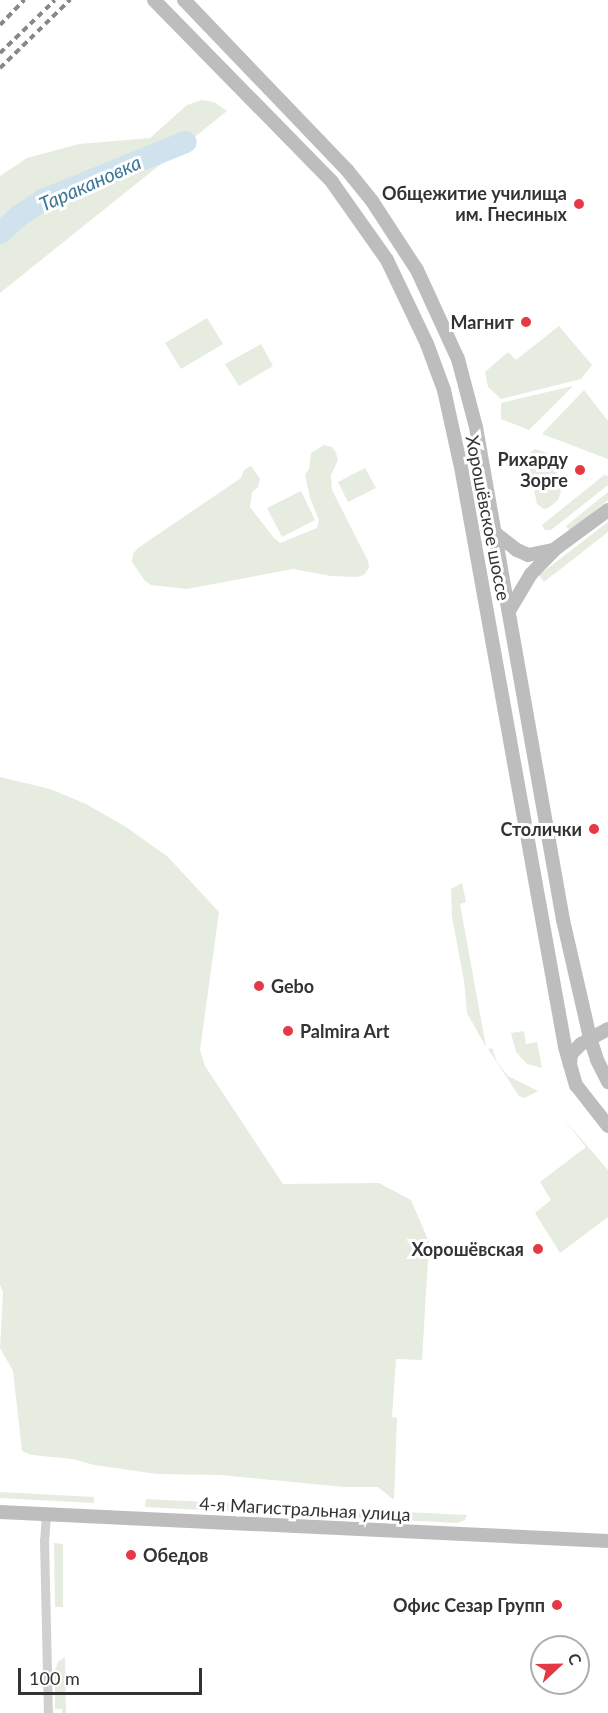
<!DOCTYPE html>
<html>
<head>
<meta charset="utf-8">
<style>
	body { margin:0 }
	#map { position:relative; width:608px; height:1713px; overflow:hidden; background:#fff; font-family:Lato,sans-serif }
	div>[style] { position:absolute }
	.green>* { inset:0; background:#e6ecdf }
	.river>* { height:22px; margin:-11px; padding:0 11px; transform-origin:11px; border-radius:11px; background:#cfe2ee }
	.street>* { height:9px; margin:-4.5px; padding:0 4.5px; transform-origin:4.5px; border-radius:4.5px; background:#d0d0d0 }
	.secondary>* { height:14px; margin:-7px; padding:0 7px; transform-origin:7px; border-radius:7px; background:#bdbdbd }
	.rail>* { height:4px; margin-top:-2px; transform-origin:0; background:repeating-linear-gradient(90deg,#888 0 6px,transparent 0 10.5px) }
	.dots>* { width:16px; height:16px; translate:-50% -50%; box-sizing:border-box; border:3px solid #fff; border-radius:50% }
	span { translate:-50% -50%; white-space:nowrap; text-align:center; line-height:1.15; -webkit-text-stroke:6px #fff; paint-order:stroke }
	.poi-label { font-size:18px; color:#333; font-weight:700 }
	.right { translate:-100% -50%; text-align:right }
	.left { translate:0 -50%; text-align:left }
	.street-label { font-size:18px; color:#333 }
	.water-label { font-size:20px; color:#3f7597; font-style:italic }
	.north { position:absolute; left:530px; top:1635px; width:60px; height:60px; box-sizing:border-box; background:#fff; border:2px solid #adadad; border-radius:50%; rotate:68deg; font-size:16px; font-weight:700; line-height:24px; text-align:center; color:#333 }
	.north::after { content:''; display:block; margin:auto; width:21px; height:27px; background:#e63946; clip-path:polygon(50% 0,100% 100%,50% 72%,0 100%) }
	.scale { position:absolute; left:18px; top:1668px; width:184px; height:27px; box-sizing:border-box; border:3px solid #333; border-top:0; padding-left:8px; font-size:18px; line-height:21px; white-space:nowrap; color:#333; -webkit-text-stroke:4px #fff; paint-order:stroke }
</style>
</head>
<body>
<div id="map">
	<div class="green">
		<div style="clip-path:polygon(202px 100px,214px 102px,227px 111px,0 293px,0 176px,27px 158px,79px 144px,150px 138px,187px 105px)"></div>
		<div style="clip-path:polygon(207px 318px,223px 344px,181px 369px,165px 343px)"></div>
		<div style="clip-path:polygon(559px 326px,592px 365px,581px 379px,501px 399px,488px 387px,485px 372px,508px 352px,516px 360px)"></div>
		<div style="clip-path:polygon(261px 344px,273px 366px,239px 386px,225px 364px)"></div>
		<div style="clip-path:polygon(573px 386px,529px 430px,501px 419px,501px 403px)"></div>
		<div style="clip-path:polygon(584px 390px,608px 421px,608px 459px,542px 434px)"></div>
		<div style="clip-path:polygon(324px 445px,332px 447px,336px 453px,338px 460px,331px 475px,332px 490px,368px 561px,369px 568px,364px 575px,357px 577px,331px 576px,293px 569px,187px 589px,151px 585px,145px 581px,132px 562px,133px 554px,138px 548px,241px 478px,244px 470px,251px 466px,260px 479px,258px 487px,252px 492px,250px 507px,274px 538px,280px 543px,317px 528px,319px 520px,310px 498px,305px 475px,309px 469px,311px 453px)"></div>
		<div style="clip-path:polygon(535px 449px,552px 455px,561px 491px,558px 500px,548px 508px,544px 509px,537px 504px,527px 455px)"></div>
		<div style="clip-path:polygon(365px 468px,376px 488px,348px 502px,338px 482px)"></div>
		<div style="clip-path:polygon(604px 475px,608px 476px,608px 485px,551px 530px,545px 530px,542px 525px)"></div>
		<div style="clip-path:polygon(301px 491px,315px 520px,282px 537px,267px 508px)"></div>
		<div style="clip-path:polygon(608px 492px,608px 500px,570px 531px,566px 526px)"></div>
		<div style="clip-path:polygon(608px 522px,608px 532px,544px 582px,539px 575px)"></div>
		<div style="clip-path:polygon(0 777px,50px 789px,86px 804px,126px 827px,168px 857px,219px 912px,200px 1050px,205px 1066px,283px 1184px,379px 1183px,411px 1200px,429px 1242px,422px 1360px,396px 1359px,392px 1417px,397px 1418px,394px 1500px,378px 1487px,344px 1487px,221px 1475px,157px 1474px,94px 1465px,73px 1459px,32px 1455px,22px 1451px,13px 1371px,0 1348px,3px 1292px,0 1285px)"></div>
		<div style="clip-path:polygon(462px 883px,466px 902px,460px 904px,486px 1047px,467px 1013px,464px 981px,452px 917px,451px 889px)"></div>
		<div style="clip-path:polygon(524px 1031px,526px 1044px,537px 1042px,542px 1068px,527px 1064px,516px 1052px,511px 1033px)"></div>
		<div style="clip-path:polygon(492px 1048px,497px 1062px,508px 1076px,538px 1091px,524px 1098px,519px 1096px,488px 1049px)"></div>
		<div style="clip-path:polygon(563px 1118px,608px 1170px,608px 1217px,560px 1253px,535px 1213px,551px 1200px,540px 1182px,586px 1147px)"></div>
		<div style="clip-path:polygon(0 1492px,94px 1497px,94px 1503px,0 1498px)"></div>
		<div style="clip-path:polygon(146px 1499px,467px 1515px,465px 1520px,457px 1523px,145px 1507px)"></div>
		<div style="clip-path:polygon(54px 1543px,63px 1544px,63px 1607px,55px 1607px)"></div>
		<div style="clip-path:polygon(65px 1657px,66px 1713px,62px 1713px,62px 1709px,55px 1709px,55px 1670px,58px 1662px)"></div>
	</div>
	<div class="river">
		<div style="left:0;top:233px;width:25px;rotate:-42deg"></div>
		<div style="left:19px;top:216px;width:29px;rotate:-34deg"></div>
		<div style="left:43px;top:200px;width:154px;rotate:-22.1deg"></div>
	</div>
	<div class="street">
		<div style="left:46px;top:1514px;width:26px;rotate:94deg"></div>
		<div style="left:44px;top:1540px;width:173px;rotate:88.7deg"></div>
	</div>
	<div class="secondary">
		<div style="left:154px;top:0;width:255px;rotate:45.6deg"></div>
		<div style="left:332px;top:182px;width:95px;rotate:54.8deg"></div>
		<div style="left:387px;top:260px;width:93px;rotate:64.5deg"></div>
		<div style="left:427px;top:344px;width:49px;rotate:69.7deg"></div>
		<div style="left:444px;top:390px;width:79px;rotate:77.6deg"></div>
		<div style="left:461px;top:467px;width:589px;rotate:79.83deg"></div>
		<div style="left:565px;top:1047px;width:40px;rotate:74deg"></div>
		<div style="left:576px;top:1085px;width:52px;rotate:52deg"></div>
		<div style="left:184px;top:0;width:236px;rotate:46.2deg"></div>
		<div style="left:347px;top:170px;width:40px;rotate:51deg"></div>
		<div style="left:372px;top:201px;width:82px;rotate:56.9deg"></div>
		<div style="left:417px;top:270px;width:98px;rotate:65.3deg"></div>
		<div style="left:458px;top:359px;width:70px;rotate:75.2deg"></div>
		<div style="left:476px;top:427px;width:501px;rotate:79.99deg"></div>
		<div style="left:563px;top:920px;width:121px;rotate:77.1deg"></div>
		<div style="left:590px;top:1038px;width:23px;rotate:72deg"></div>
		<div style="left:597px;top:1060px;width:25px;rotate:63deg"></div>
		<div style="left:495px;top:533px;width:28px;rotate:38deg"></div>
		<div style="left:517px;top:550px;width:12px;rotate:24deg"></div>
		<div style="left:528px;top:555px;width:25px;rotate:-11deg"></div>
		<div style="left:509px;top:611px;width:43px;rotate:-59.3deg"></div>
		<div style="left:531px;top:574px;width:35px;rotate:-46deg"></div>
		<div style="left:555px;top:549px;width:66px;rotate:-36.3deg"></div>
		<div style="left:570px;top:1065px;width:11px;rotate:-85deg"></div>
		<div style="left:571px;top:1054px;width:14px;rotate:-45deg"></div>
		<div style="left:581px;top:1044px;width:31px;rotate:-29deg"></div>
		<div style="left:0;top:1512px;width:609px;rotate:2.73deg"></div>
	</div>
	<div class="rail">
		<div style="left:0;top:25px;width:35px;rotate:-46deg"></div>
		<div style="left:0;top:53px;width:76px;rotate:-43.9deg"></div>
		<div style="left:0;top:68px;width:98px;rotate:-44.2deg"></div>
	</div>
	<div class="dots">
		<div style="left:579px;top:204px;background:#e63946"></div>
		<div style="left:526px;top:322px;background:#e63946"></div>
		<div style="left:580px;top:470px;background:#e63946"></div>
		<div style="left:594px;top:829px;background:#e63946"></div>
		<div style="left:259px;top:986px;background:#e63946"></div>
		<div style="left:288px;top:1031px;background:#e63946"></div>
		<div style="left:538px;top:1249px;background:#e63946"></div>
		<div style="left:131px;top:1555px;background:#e63946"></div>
		<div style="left:557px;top:1605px;background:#e63946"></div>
	</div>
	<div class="poi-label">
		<span class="right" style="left:567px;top:204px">Общежитие училища<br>им. Гнесиных</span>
		<span class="right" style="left:514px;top:322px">Магнит</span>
		<span class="right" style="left:568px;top:470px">Рихарду<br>Зорге</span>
		<span class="right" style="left:582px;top:829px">Столички</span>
		<span class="left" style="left:271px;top:986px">Gebo</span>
		<span class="left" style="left:300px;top:1031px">Palmira Art</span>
		<span class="right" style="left:524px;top:1249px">Хорошёвская</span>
		<span class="left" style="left:143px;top:1555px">Обедов</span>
		<span class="right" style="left:545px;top:1605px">Офис Сезар Групп</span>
	</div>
	<div class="street-label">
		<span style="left:488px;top:518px;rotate:79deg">Хорошёвское шоссе</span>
		<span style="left:305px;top:1509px;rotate:3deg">4-я Магистральная улица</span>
	</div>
	<div class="water-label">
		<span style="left:90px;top:183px;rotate:-24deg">Таракановка</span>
	</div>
	<div class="north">С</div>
	<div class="scale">100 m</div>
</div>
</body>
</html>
